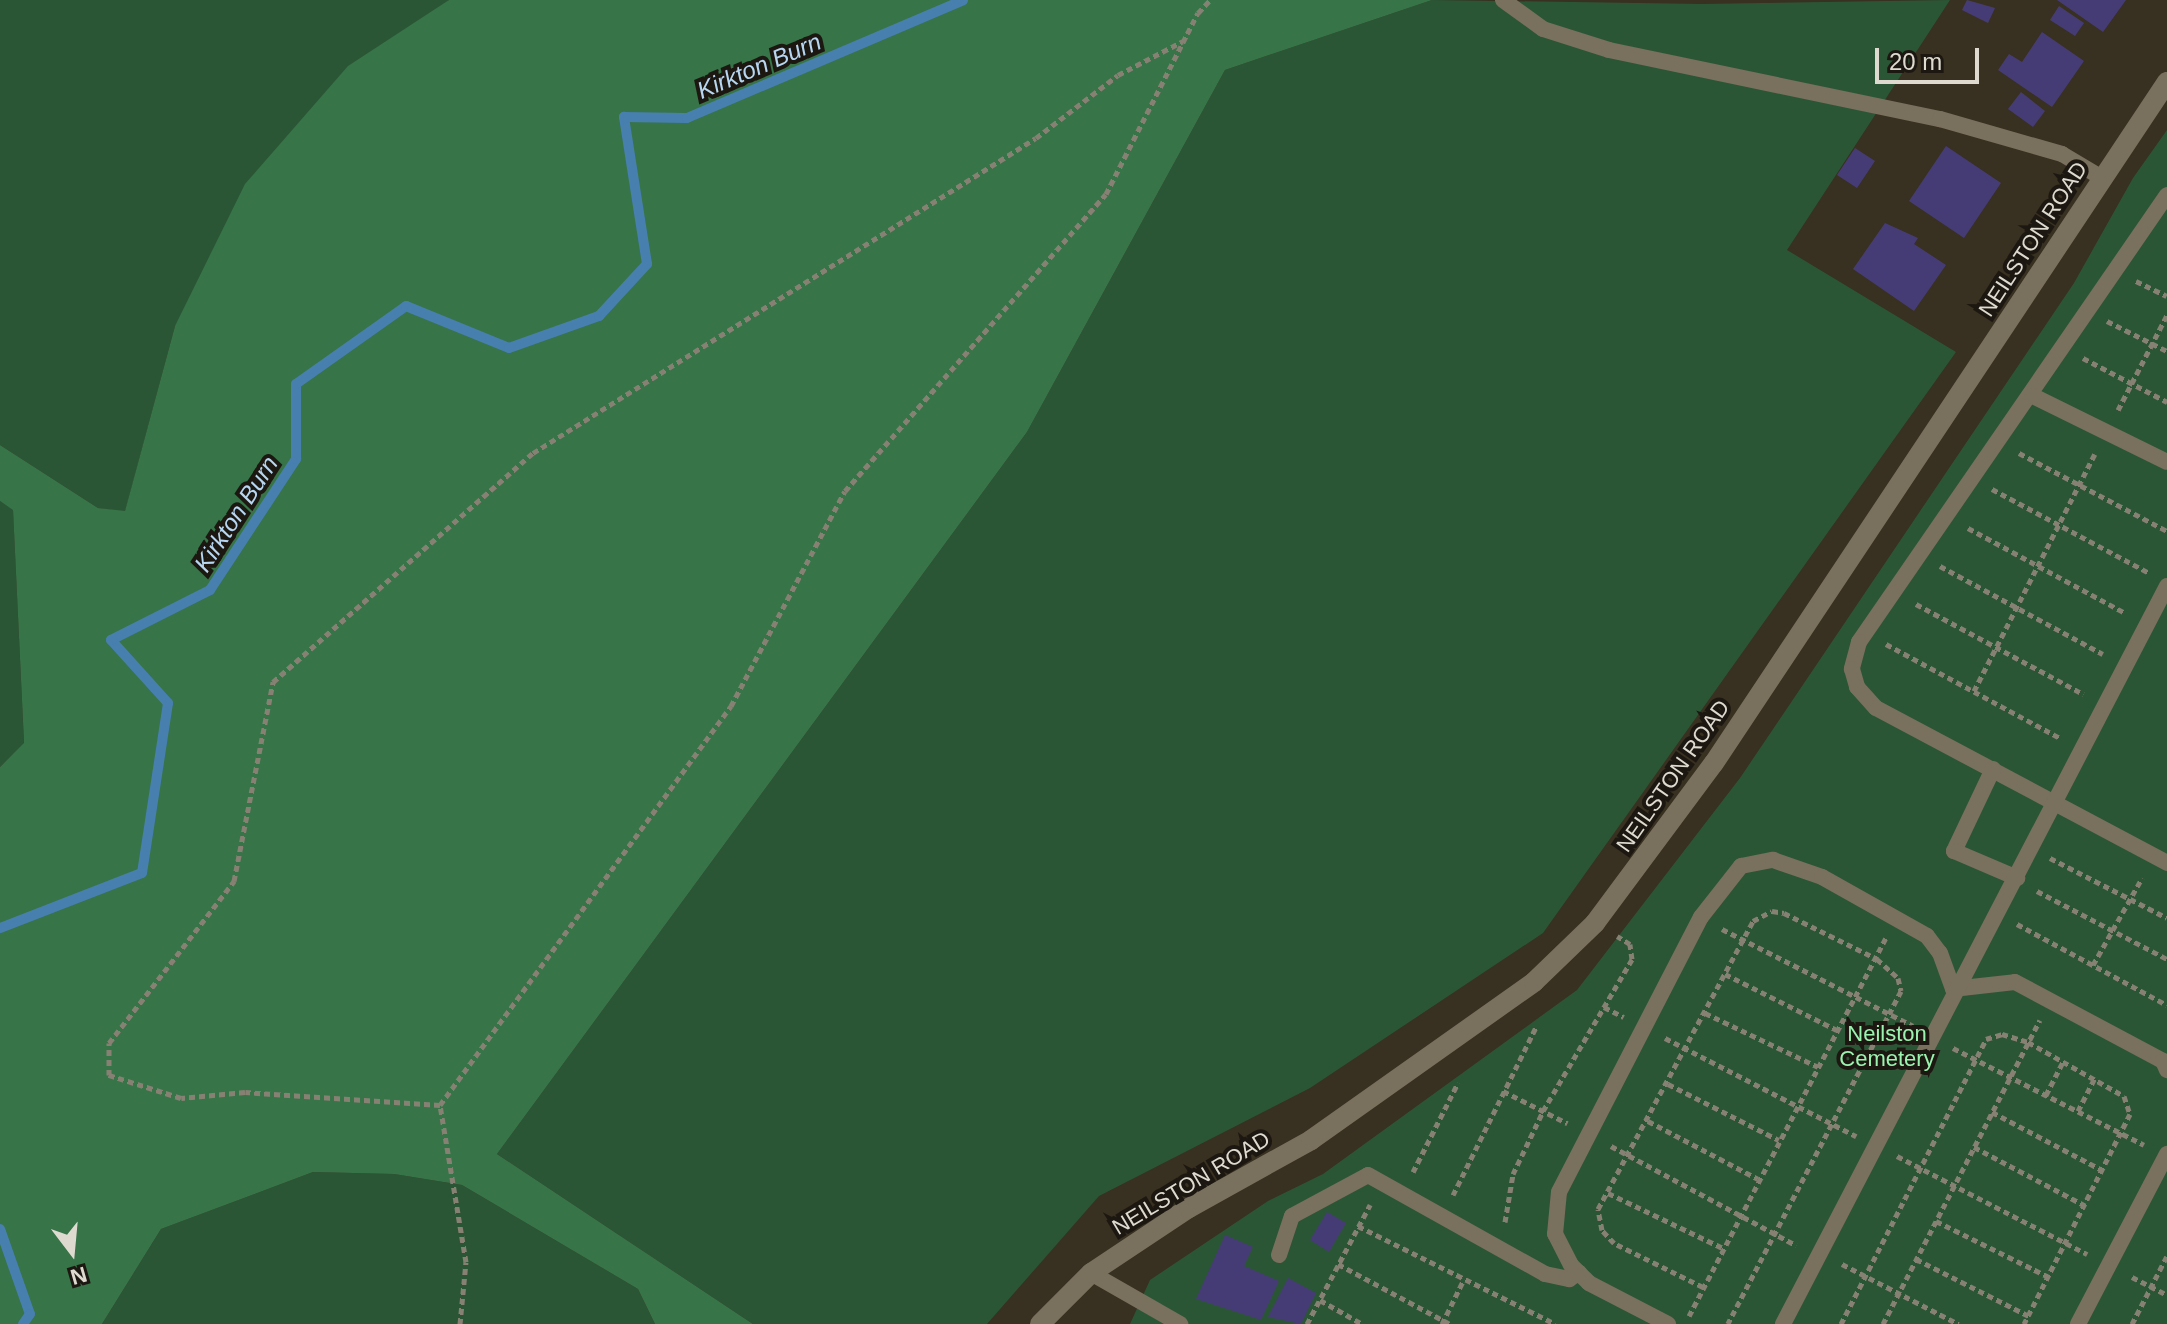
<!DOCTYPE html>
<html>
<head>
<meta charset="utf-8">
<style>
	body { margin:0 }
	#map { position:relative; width:2167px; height:1324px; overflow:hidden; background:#383020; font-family:Arial,sans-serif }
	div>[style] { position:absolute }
	.green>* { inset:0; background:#2b5636 }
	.forest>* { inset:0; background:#377448 }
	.stream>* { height:10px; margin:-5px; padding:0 5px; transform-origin:5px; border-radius:5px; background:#477faf }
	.building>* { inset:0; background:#463c75 }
	.path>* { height:5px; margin-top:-2.5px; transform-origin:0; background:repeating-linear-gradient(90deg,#878174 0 6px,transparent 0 10px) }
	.service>* { height:16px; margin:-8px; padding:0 8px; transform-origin:8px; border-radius:8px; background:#7a705e }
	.tertiary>* { height:20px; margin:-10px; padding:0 10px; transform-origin:10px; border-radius:10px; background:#7a705e }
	span { translate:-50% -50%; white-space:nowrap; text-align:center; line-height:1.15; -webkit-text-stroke:8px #1c1811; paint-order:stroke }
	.street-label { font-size:22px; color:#dfdad0 }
	.park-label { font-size:22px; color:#9bf3b0 }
	.water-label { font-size:24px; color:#b7d6f1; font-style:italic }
	.north { position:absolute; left:32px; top:1212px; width:80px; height:80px; -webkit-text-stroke:6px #1c1811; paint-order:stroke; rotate:164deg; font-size:22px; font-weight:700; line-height:32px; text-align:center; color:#dfdad0 }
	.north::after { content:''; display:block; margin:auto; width:28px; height:36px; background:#dfdad0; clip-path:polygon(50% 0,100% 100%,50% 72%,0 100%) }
	.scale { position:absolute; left:1875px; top:48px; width:104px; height:36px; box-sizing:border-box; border:4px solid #dfdad0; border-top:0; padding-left:10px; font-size:24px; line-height:28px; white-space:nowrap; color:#dfdad0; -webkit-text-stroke:6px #1c1811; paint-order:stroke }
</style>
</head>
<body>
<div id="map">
	<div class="green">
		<div style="clip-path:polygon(0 0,449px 0,175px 326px,125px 512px,98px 508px,0 445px)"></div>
		<div style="clip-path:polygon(1432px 0,1702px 4px,1950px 0,1787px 250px,1956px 352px,1543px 933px,1310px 1088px,1099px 1196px,987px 1324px,753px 1324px,497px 1154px,1027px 432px,1225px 70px)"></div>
		<div style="clip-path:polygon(2167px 130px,2167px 1324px,1130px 1324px,1150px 1280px,1268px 1201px,1323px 1174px,1577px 990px,1740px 778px,2074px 283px,2133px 178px)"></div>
		<div style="clip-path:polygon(0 501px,13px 509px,24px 744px,0 767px)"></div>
		<div style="clip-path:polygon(313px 1172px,394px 1174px,462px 1185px,638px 1289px,655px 1324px,102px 1324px,161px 1229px)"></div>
	</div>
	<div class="forest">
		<div style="clip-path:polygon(449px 0,1432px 0,1225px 70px,1027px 432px,497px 1154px,753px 1324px,655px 1324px,638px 1289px,462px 1185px,394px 1174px,313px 1172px,161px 1229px,102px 1324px,0 1324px,0 767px,24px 743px,13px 510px,0 501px,0 445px,98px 508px,125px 511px,175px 326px,245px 184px,348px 66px)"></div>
	</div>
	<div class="stream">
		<div style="left:0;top:928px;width:152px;rotate:-21.2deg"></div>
		<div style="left:142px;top:873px;width:172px;rotate:-81.3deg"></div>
		<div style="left:168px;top:703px;width:85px;rotate:-132.1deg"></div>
		<div style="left:111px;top:640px;width:111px;rotate:-26.8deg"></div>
		<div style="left:210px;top:590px;width:157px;rotate:-56.7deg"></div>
		<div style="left:296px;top:459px;width:75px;rotate:-90deg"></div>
		<div style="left:296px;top:384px;width:135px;rotate:-35.3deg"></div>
		<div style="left:406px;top:306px;width:111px;rotate:22.2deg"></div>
		<div style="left:509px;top:348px;width:96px;rotate:-19.6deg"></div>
		<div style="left:599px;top:316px;width:71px;rotate:-47.3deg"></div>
		<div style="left:647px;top:264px;width:149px;rotate:-98.9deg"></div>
		<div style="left:624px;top:117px;width:63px;rotate:0.9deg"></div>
		<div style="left:687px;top:118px;width:300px;rotate:-23.1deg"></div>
		<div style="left:0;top:1229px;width:90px;rotate:70.6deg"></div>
		<div style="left:30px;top:1314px;width:12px;rotate:125deg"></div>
	</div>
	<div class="building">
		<div style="clip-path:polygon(1967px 0,1995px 8px,1988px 23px,1962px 10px)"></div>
		<div style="clip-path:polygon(2057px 0,2126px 0,2103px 32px)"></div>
		<div style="clip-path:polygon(2059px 6px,2084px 23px,2075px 36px,2050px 20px)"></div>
		<div style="clip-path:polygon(2042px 32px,2084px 61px,2052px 107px,1998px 70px,2009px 54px,2022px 62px)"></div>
		<div style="clip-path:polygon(2021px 92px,2045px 111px,2033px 127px,2008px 109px)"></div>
		<div style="clip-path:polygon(1946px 146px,2001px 183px,1964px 238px,1909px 201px)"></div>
		<div style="clip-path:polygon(1855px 148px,1875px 161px,1857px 188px,1837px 175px)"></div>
		<div style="clip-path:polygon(1885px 223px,1918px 238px,1914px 244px,1946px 265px,1914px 311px,1853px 269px)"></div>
		<div style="clip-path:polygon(1327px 1212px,1346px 1223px,1329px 1252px,1310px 1240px)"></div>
		<div style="clip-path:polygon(1225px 1235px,1253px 1247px,1244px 1266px,1279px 1281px,1261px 1320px,1196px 1299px)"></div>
		<div style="clip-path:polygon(1288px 1278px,1316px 1293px,1301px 1324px,1268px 1317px)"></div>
	</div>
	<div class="path">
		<div style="left:2136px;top:281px;width:34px;rotate:26deg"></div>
		<div style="left:2107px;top:321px;width:67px;rotate:26.6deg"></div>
		<div style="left:2083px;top:358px;width:95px;rotate:27.6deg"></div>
		<div style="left:2118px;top:410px;width:107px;rotate:-62.7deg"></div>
		<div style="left:2019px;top:453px;width:167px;rotate:27.8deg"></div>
		<div style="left:1992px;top:489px;width:178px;rotate:28.1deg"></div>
		<div style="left:1968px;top:528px;width:179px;rotate:28.4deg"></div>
		<div style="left:1940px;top:566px;width:185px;rotate:28.4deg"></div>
		<div style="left:1916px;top:604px;width:190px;rotate:28.3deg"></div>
		<div style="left:1886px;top:644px;width:198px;rotate:28.4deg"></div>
		<div style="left:1974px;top:691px;width:266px;rotate:-63deg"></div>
		<div style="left:2050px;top:858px;width:131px;rotate:27.1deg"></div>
		<div style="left:2037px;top:891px;width:147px;rotate:27.6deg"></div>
		<div style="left:2017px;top:924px;width:170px;rotate:28.4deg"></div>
		<div style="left:1722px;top:929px;width:214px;rotate:26.9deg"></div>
		<div style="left:2093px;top:965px;width:100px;rotate:-60.6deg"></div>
		<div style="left:1725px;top:974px;width:125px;rotate:26.6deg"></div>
		<div style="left:1604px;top:1007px;width:22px;rotate:27deg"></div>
		<div style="left:1705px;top:1013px;width:125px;rotate:25.5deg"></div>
		<div style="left:1665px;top:1038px;width:215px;rotate:27.2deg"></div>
		<div style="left:1953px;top:1048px;width:214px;rotate:26.9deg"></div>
		<div style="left:1668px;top:1084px;width:124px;rotate:26.8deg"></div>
		<div style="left:1503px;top:1091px;width:72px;rotate:26.6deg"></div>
		<div style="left:2046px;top:1095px;width:37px;rotate:-63deg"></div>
		<div style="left:440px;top:1105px;width:195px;rotate:-176.2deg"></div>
		<div style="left:245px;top:1092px;width:64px;rotate:174.6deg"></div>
		<div style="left:181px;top:1098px;width:76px;rotate:-162.3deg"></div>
		<div style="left:109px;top:1075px;width:32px;rotate:-90deg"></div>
		<div style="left:109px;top:1043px;width:205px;rotate:-52.3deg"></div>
		<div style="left:234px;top:881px;width:203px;rotate:-78.9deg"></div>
		<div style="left:273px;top:682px;width:346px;rotate:-41.4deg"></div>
		<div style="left:533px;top:453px;width:593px;rotate:-32.06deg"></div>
		<div style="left:1036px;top:138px;width:103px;rotate:-37.5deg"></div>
		<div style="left:1118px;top:75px;width:73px;rotate:-27.6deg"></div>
		<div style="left:2078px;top:1111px;width:36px;rotate:-63deg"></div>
		<div style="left:1992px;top:1112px;width:127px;rotate:27.8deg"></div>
		<div style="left:1648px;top:1121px;width:124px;rotate:27.8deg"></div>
		<div style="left:1611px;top:1146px;width:210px;rotate:28.2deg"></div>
		<div style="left:1974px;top:1147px;width:127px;rotate:27.8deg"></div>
		<div style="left:1897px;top:1156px;width:214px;rotate:27.3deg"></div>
		<div style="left:1413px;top:1172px;width:100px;rotate:-63.2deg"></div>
		<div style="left:1608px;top:1193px;width:127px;rotate:25.6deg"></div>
		<div style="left:1453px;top:1195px;width:187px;rotate:-63.7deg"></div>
		<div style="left:1936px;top:1221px;width:126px;rotate:26.4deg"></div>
		<div style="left:1505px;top:1222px;width:49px;rotate:-80.5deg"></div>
		<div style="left:1513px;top:1174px;width:70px;rotate:-64.5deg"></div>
		<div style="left:1543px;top:1111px;width:176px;rotate:-59.6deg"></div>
		<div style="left:1632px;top:959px;width:15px;rotate:-98deg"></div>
		<div style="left:1630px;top:944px;width:15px;rotate:-148deg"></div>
		<div style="left:1358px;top:1226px;width:220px;rotate:26.4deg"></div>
		<div style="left:1916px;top:1259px;width:127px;rotate:26.8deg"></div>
		<div style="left:1338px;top:1264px;width:127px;rotate:28.2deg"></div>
		<div style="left:1842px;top:1264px;width:131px;rotate:27.3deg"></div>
		<div style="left:2132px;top:1277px;width:39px;rotate:27deg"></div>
		<div style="left:1703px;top:1287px;width:99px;rotate:-153.7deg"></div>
		<div style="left:1614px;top:1243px;width:18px;rotate:-133deg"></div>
		<div style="left:1602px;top:1230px;width:21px;rotate:-101deg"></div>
		<div style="left:1598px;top:1209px;width:327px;rotate:-61.7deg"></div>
		<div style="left:1753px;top:921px;width:21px;rotate:-28deg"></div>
		<div style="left:1772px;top:911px;width:12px;rotate:9deg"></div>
		<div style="left:1784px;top:913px;width:104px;rotate:26.3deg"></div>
		<div style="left:1877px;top:959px;width:28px;rotate:42deg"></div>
		<div style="left:1898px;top:978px;width:13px;rotate:77deg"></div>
		<div style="left:1901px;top:991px;width:375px;rotate:117.5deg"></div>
		<div style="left:1320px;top:1300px;width:48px;rotate:29.7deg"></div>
		<div style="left:1689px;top:1316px;width:426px;rotate:-62.5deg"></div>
		<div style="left:460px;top:1324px;width:62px;rotate:-84.5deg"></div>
		<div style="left:466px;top:1262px;width:159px;rotate:-99.4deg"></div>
		<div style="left:440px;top:1105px;width:494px;rotate:-53.9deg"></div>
		<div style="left:731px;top:706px;width:243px;rotate:-62.1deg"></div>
		<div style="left:845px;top:491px;width:395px;rotate:-48.7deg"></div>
		<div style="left:1106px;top:194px;width:203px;rotate:-63.1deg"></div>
		<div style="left:1198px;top:13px;width:18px;rotate:-47deg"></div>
		<div style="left:1307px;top:1324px;width:135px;rotate:-62.1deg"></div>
		<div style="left:1442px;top:1324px;width:50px;rotate:-63.9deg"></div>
		<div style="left:1841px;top:1324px;width:320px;rotate:-63deg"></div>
		<div style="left:1986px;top:1039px;width:17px;rotate:-17deg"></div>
		<div style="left:2002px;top:1034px;width:27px;rotate:17deg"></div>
		<div style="left:2028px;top:1042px;width:110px;rotate:29.4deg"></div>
		<div style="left:2124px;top:1096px;width:19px;rotate:72deg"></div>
		<div style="left:2130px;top:1114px;width:235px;rotate:116.8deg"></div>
		<div style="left:1883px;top:1324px;width:342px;rotate:-62.7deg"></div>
		<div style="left:2132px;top:1324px;width:76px;rotate:-62.8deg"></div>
	</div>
	<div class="service">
		<div style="left:1503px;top:0;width:49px;rotate:35.9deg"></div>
		<div style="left:1543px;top:29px;width:69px;rotate:17.7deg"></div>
		<div style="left:1609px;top:50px;width:338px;rotate:11.8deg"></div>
		<div style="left:1940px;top:119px;width:127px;rotate:16deg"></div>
		<div style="left:2062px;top:154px;width:47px;rotate:31deg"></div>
		<div style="left:2167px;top:195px;width:543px;rotate:124.57deg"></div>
		<div style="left:1859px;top:642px;width:28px;rotate:105deg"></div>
		<div style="left:1852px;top:669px;width:19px;rotate:74deg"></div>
		<div style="left:1857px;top:687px;width:28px;rotate:48deg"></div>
		<div style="left:1876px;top:708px;width:330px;rotate:28deg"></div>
		<div style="left:2033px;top:396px;width:149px;rotate:26.2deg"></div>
		<div style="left:1993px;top:769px;width:91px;rotate:115.4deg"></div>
		<div style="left:1954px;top:851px;width:69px;rotate:23.2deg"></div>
		<div style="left:1279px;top:1255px;width:41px;rotate:-71.6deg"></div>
		<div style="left:1292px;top:1216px;width:86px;rotate:-28.3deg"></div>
		<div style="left:1368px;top:1175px;width:203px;rotate:29.2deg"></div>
		<div style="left:1545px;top:1274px;width:25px;rotate:12deg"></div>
		<div style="left:1569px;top:1279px;width:12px;rotate:-31deg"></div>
		<div style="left:1091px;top:1273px;width:103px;rotate:29.8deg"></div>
		<div style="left:1668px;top:1324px;width:89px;rotate:-152.6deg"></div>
		<div style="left:1589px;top:1283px;width:25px;rotate:-135deg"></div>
		<div style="left:1571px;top:1265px;width:35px;rotate:-117deg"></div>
		<div style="left:1555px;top:1234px;width:42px;rotate:-84.6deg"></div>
		<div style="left:1559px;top:1192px;width:309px;rotate:-62.7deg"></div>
		<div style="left:1701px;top:917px;width:65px;rotate:-51.9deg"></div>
		<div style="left:1741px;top:866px;width:33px;rotate:-11deg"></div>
		<div style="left:1773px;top:860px;width:52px;rotate:19.1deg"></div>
		<div style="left:1822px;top:877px;width:120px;rotate:29.3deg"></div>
		<div style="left:1927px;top:936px;width:21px;rotate:53deg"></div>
		<div style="left:1940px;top:953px;width:38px;rotate:70deg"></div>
		<div style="left:1953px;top:989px;width:62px;rotate:-6.4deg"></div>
		<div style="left:2015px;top:982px;width:168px;rotate:28.1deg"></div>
		<div style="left:2163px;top:1061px;width:10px;rotate:66deg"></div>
		<div style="left:1783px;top:1324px;width:832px;rotate:-62.51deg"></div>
		<div style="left:2078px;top:1324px;width:192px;rotate:-62.4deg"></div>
	</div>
	<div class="tertiary">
		<div style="left:1040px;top:1324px;width:72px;rotate:-45deg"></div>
		<div style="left:1091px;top:1273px;width:118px;rotate:-33.6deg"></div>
		<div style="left:1189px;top:1208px;width:140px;rotate:-29.1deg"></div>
		<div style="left:1311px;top:1140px;width:273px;rotate:-35.3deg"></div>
		<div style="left:1534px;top:982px;width:85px;rotate:-44deg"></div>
		<div style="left:1595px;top:923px;width:199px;rotate:-53.4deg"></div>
		<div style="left:1714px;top:763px;width:818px;rotate:-56.37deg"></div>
	</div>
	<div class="street-label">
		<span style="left:2033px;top:239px;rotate:-57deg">NEILSTON ROAD</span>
		<span style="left:1673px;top:776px;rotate:-55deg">NEILSTON ROAD</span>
		<span style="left:1191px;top:1183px;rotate:-31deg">NEILSTON ROAD</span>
	</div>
	<div class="park-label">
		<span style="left:1887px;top:1046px">Neilston<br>Cemetery</span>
	</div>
	<div class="water-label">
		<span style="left:759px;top:66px;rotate:-23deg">Kirkton Burn</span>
		<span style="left:236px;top:514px;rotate:-57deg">Kirkton Burn</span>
	</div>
	<div class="north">N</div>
	<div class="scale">20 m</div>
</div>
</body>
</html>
